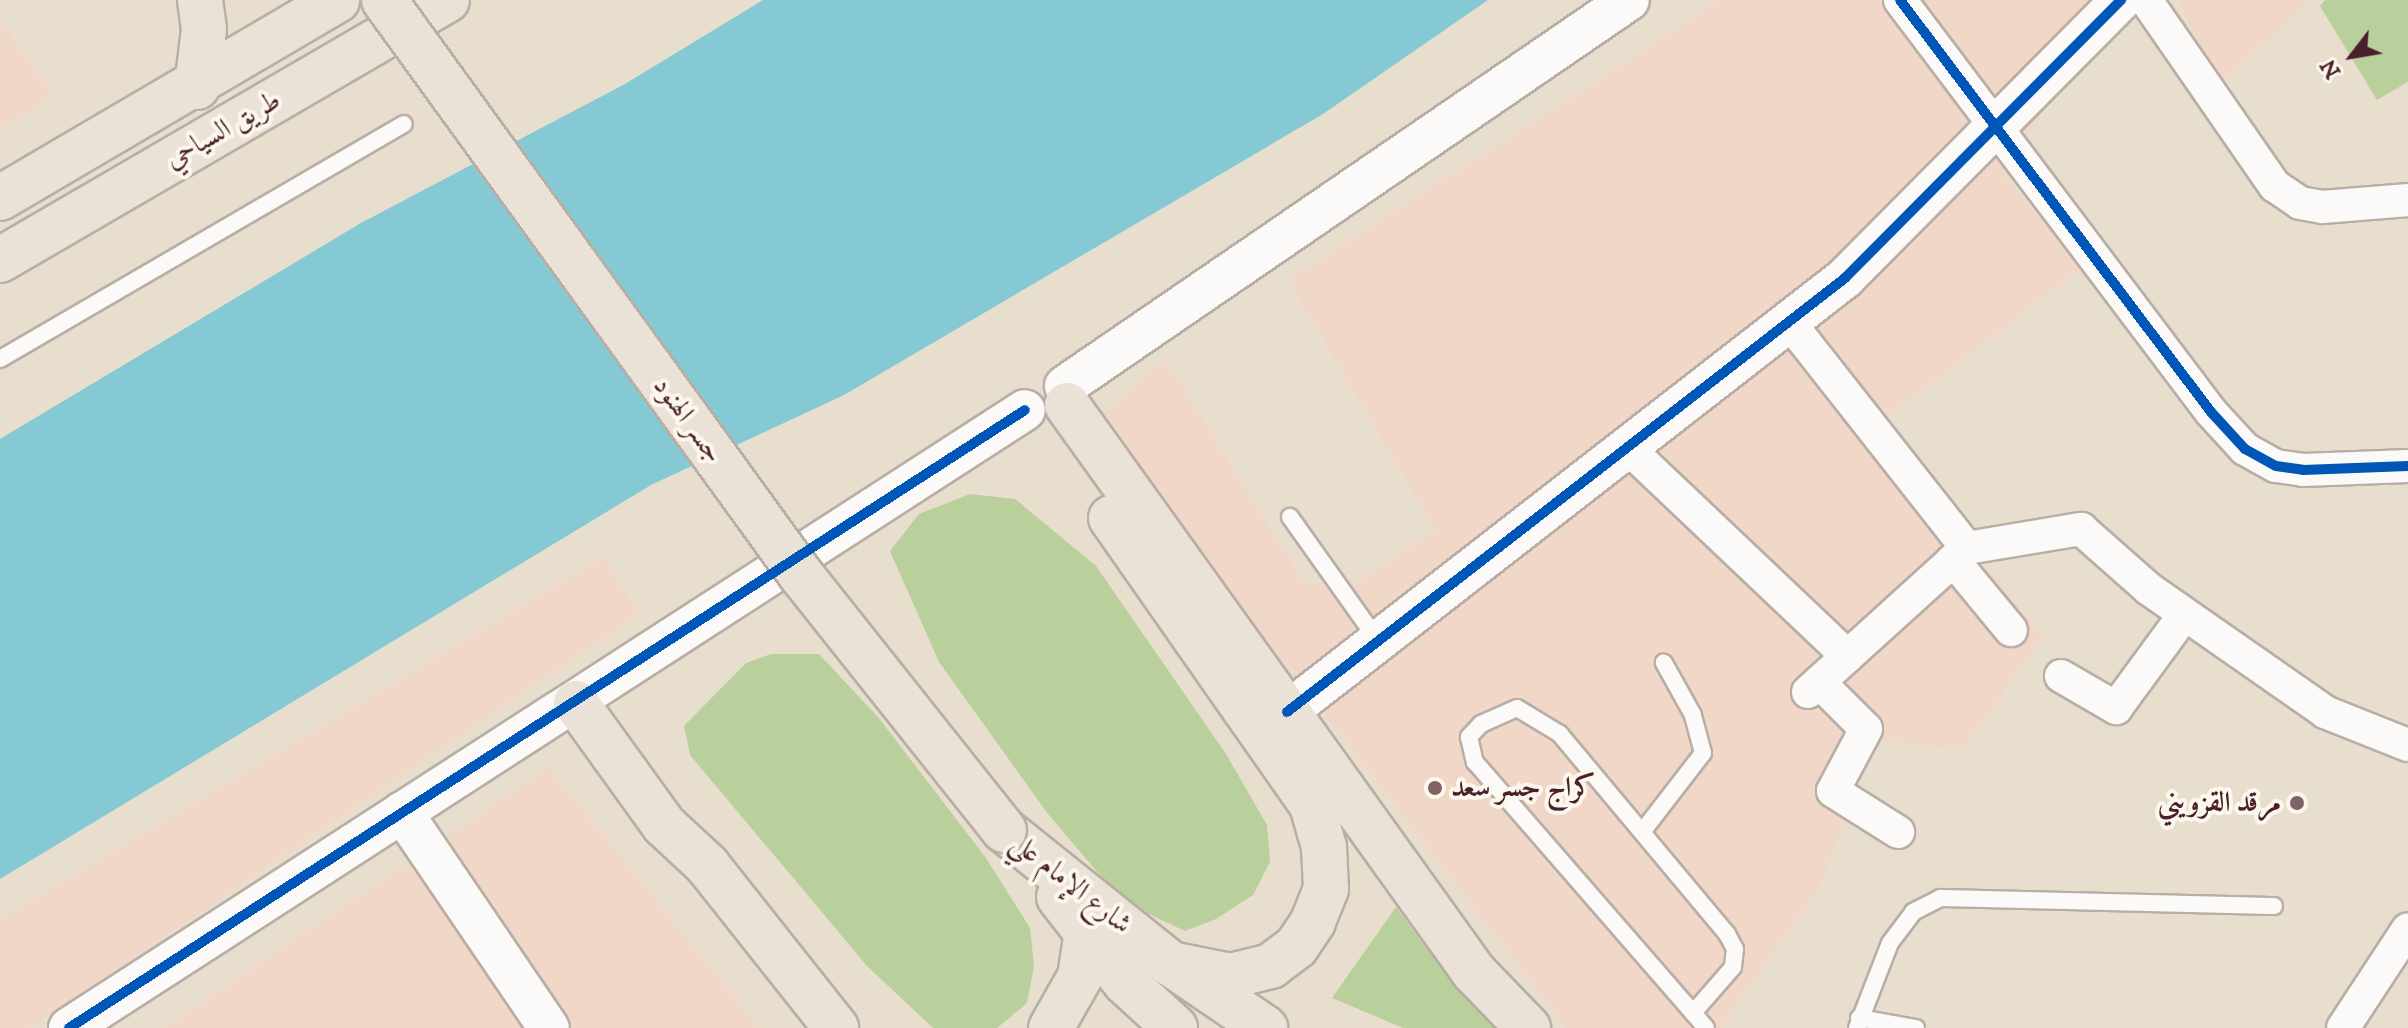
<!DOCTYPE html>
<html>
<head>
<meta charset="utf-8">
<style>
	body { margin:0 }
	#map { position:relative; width:2408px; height:1028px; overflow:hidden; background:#e8dece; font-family:"IM FELL DW Pica",Amiri,serif }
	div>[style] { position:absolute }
	.built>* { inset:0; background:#f0d7c8 }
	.green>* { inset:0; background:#b9cf9c }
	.water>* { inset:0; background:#84c9d4 }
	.roads { filter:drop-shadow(2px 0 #b9aea5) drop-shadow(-2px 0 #b9aea5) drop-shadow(0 2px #b9aea5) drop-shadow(0 -2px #b9aea5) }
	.service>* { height:16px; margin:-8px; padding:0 8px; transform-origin:8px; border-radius:8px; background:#fcfaf8 }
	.minor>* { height:32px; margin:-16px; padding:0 16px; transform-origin:16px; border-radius:16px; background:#fcfaf8 }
	.tertiary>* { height:40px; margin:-20px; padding:0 20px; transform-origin:20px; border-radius:20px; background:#fcfaf8 }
	.primary>* { height:44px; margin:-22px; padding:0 22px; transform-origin:22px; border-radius:22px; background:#ebe2d7 }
	.bridges { filter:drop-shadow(2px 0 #b9aea5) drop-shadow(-2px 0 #b9aea5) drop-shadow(0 2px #b9aea5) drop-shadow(0 -2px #b9aea5) }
	.primary-bridge>* { height:44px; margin:-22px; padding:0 22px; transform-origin:22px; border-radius:22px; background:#ebe2d7 }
	.cycleway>* { height:10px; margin:-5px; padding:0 5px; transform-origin:5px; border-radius:5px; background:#0057b8 }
	.dots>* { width:22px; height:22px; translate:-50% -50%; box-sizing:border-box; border:4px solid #fbf7ec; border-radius:50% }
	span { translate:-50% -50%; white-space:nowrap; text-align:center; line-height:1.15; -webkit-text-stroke:8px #fbf7ec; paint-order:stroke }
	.street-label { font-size:28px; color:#4a1f2b }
	.poi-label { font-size:28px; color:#4a1f2b; font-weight:700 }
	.left { translate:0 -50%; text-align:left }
	.right { translate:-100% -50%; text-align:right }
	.north { position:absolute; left:2312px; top:16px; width:80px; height:80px; -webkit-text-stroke:6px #fbf7ec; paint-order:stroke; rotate:239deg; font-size:22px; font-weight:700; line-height:32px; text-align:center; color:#4a1f2b }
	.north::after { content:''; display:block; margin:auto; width:28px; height:36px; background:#4a1f2b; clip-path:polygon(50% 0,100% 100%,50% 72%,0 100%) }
</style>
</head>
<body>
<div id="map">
	<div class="built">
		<div style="clip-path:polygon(1721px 0,2115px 0,2003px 174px,2081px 269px,1869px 431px,2044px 636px,1962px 751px,1877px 740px,1819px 888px,1721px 1028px,1566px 1028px,1298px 680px,1090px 426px,1166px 359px,1303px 581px,1345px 590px,1435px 530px,1288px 280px)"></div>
		<div style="clip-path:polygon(2178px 0,2310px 0,2220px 86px)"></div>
		<div style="clip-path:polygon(0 18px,53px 96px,0 130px)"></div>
		<div style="clip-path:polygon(604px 556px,639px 615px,30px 1028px,0 1028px,0 919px)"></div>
		<div style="clip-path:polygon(549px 767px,760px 1028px,164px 1028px)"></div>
	</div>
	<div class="green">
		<div style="clip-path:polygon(2325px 0,2408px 0,2408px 82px,2377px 100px,2320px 6px)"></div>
		<div style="clip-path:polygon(970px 494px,1015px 499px,1096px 566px,1226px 754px,1267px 825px,1270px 862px,1253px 895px,1216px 919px,1185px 931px,1123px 902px,1048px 814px,939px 662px,890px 551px,919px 514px)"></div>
		<div style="clip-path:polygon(771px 654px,819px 654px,878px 717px,986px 858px,1030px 928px,1034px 966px,1027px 1003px,997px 1028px,933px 1028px,867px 966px,690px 755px,684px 726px,746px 663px)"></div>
		<div style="clip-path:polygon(1396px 907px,1423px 944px,1503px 1028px,1403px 1028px,1332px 998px)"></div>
	</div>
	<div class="water">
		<div style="clip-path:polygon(763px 0,1488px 0,1323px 114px,844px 395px,651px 485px,0 879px,0 439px,361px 223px,625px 84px)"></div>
	</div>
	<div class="roads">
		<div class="service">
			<div style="left:0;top:359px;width:467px;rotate:-30.2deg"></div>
			<div style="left:1290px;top:517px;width:152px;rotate:54.6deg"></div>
			<div style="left:1642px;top:832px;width:100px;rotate:-52.3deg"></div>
			<div style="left:1703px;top:753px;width:39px;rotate:-105deg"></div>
			<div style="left:1693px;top:715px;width:60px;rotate:-119.1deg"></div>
			<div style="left:1693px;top:1013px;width:61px;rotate:-49deg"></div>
			<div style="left:1733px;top:967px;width:18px;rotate:-84deg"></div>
			<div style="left:1735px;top:949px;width:17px;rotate:-118deg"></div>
			<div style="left:1727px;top:934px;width:261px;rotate:-129.9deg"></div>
			<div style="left:1560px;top:734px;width:50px;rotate:-148.8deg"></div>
			<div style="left:1517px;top:708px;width:39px;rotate:156deg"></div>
			<div style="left:1481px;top:724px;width:18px;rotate:133deg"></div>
			<div style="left:1469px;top:737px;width:26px;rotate:77deg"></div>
			<div style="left:1475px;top:762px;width:352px;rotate:49deg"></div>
			<div style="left:1859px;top:1018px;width:58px;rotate:10deg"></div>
			<div style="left:1857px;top:1028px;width:91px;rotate:-68.8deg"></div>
			<div style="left:1890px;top:943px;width:39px;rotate:-53deg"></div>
			<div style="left:1913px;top:912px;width:30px;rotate:-27deg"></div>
			<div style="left:1940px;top:898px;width:334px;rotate:1.4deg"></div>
		</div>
		<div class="minor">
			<div style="left:1900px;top:0;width:516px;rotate:52.95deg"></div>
			<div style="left:2211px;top:412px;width:50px;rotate:47.4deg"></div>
			<div style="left:2245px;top:449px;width:35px;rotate:29deg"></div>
			<div style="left:2276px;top:466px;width:27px;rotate:8deg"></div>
			<div style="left:2303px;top:470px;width:105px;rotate:-2.2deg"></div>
			<div style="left:2146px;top:0;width:226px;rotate:55.3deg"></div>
			<div style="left:2275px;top:186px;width:30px;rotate:34deg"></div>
			<div style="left:2300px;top:203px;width:23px;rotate:10deg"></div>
			<div style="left:2323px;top:207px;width:85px;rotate:-4.7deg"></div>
			<div style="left:1789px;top:322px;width:288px;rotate:51.8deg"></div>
			<div style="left:1629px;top:449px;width:301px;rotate:43.5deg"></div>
			<div style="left:1953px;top:560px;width:91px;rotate:50.4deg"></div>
			<div style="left:2061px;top:676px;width:64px;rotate:30.2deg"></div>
			<div style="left:2116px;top:708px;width:115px;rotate:-53.8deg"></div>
			<div style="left:1819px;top:682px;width:66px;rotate:45deg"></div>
			<div style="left:1866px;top:729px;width:70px;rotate:118deg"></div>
			<div style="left:1833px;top:791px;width:77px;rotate:32.2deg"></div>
			<div style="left:1808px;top:692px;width:215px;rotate:-42.2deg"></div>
			<div style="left:1967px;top:548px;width:116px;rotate:-9.5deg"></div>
			<div style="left:2081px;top:529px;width:91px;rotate:41.4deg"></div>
			<div style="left:2149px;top:589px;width:215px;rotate:34.9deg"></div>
			<div style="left:2325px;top:712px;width:89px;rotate:21.7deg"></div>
			<div style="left:2343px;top:1028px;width:118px;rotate:-56.7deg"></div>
		</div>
		<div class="tertiary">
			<div style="left:1065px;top:386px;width:683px;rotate:-34.39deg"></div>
			<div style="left:1287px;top:712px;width:707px;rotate:-37.87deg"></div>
			<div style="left:1845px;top:278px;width:392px;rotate:-45.2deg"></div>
			<div style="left:402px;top:812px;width:261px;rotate:55.8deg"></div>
			<div style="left:69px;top:1028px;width:1138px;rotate:-32.88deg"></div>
		</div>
		<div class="primary">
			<div style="left:197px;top:87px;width:58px;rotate:-83.1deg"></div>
			<div style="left:204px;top:29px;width:29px;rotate:-98deg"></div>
			<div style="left:0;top:198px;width:391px;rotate:-30.4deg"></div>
			<div style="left:0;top:260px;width:517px;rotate:-30.18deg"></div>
			<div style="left:1067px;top:405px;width:698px;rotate:54.33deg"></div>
			<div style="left:1474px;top:972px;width:78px;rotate:46deg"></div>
			<div style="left:1111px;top:518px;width:350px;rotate:55deg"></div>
			<div style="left:1312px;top:805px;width:44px;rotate:74.1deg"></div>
			<div style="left:1324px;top:847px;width:42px;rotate:87.3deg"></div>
			<div style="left:1326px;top:889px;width:35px;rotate:112deg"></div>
			<div style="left:1313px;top:922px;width:30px;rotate:124deg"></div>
			<div style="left:1296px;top:947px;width:31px;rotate:143deg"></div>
			<div style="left:1271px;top:966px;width:41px;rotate:166deg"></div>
			<div style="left:1231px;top:976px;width:61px;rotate:-168.7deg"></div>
			<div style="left:576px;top:703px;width:150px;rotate:54.2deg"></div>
			<div style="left:664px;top:825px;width:59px;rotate:42.9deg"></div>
			<div style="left:707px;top:865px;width:208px;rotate:51.6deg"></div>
			<div style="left:1004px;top:830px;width:214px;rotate:38.7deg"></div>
			<div style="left:1171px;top:964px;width:114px;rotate:34.2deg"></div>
			<div style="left:1059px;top:897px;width:108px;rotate:52.2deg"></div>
			<div style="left:1125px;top:982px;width:68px;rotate:42.6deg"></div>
			<div style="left:1051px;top:1028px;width:59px;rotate:-60.4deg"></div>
			<div style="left:1080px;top:977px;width:47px;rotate:-81.3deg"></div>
		</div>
	</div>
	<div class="bridges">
		<div class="primary-bridge">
			<div style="left:384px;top:0;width:710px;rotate:54.05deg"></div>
			<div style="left:801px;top:575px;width:326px;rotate:51.5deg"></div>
		</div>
	</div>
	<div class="cycleway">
		<div style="left:1900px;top:0;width:516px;rotate:52.95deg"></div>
		<div style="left:2211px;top:412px;width:50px;rotate:47.4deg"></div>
		<div style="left:2245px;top:449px;width:35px;rotate:29deg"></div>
		<div style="left:2276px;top:466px;width:27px;rotate:8deg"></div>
		<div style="left:2303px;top:470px;width:105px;rotate:-2.2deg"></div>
		<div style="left:1287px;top:712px;width:707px;rotate:-37.87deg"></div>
		<div style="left:1845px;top:278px;width:392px;rotate:-45.2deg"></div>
		<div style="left:69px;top:1028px;width:1138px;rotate:-32.88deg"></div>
	</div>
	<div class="dots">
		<div style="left:1435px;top:788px;background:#816264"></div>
		<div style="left:2297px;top:803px;background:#816264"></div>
	</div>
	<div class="street-label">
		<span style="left:223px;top:130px;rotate:-30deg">طريق السياحي</span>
		<span style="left:688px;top:420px;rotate:54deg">جسر الهنود</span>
		<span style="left:1071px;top:884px;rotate:38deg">شارع الإمام علي</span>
	</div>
	<div class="poi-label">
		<span class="left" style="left:1451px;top:788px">كراج جسر سعد</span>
		<span class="right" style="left:2281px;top:803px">مرقد القزويني</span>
	</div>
	<div class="north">N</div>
</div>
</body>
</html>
